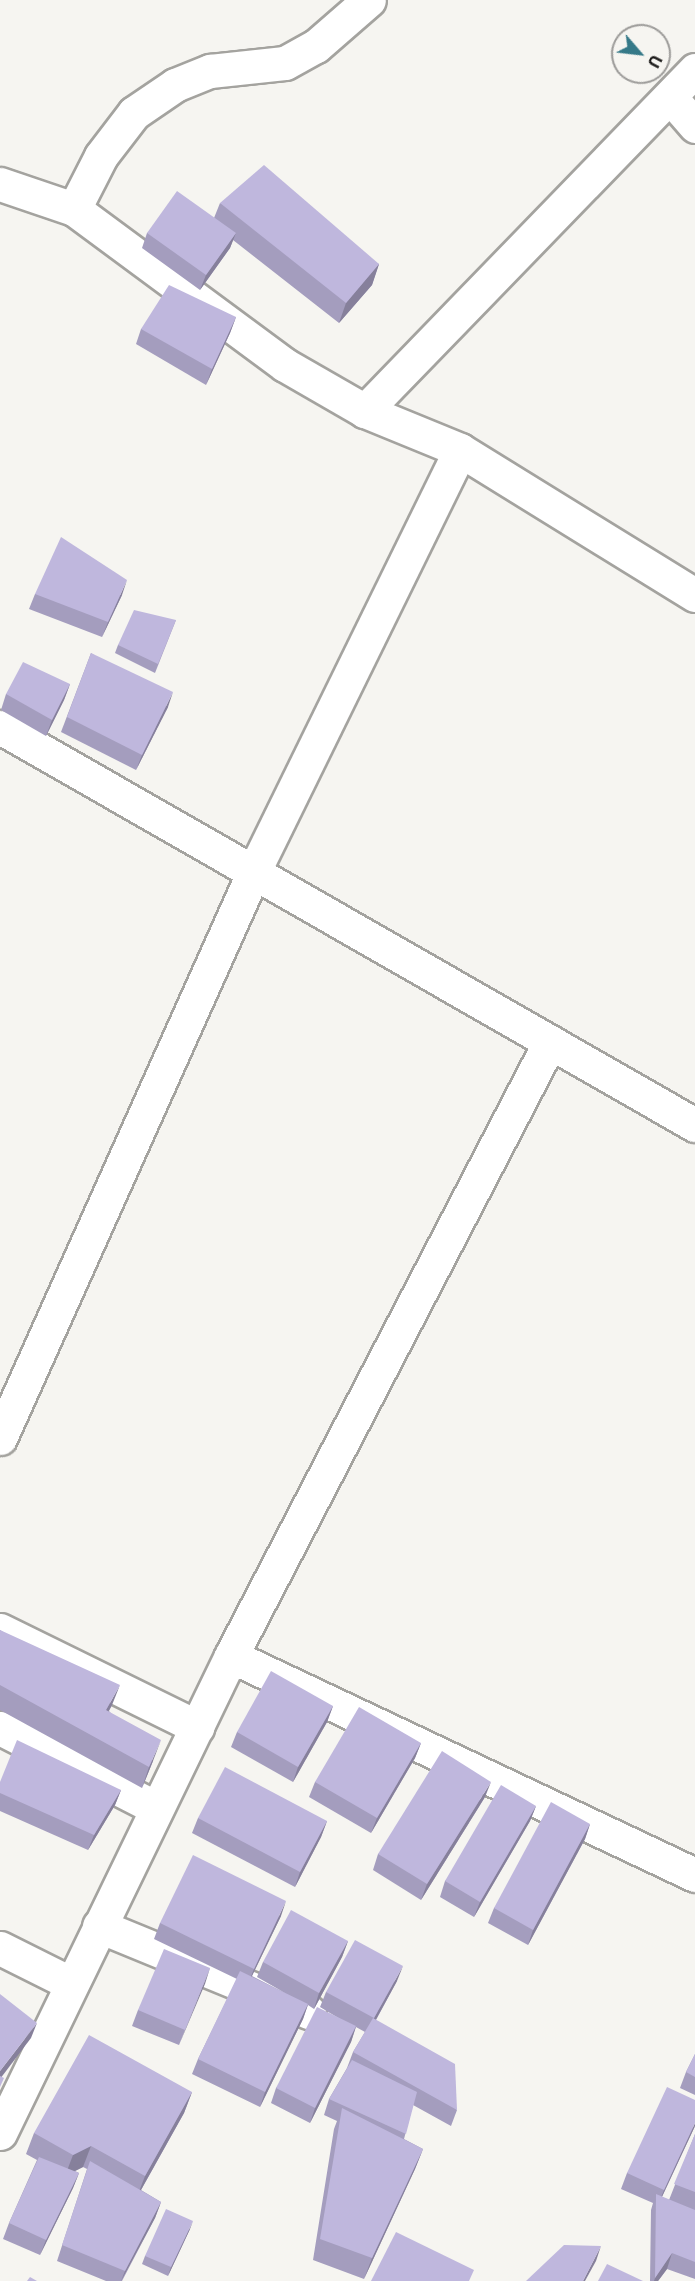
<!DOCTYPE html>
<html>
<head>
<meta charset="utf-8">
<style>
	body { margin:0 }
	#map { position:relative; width:695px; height:2281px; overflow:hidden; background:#f6f5f1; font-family:"Noto Sans",sans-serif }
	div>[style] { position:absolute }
	.roads { filter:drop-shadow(2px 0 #a4a39f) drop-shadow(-2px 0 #a4a39f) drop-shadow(0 2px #a4a39f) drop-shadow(0 -2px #a4a39f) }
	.minor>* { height:33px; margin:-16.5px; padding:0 16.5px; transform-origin:16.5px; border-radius:16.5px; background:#fff }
	.wall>* { inset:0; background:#a49dbe }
	.shaded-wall>* { inset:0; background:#86809b }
	.building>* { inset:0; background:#bfb7dd }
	span { translate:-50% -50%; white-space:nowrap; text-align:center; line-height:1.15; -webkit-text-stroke:4.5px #f6f5f1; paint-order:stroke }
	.north { position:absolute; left:611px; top:24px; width:60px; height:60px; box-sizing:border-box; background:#f6f5f1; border:2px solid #9c9b99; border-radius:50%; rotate:118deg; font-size:16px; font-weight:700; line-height:24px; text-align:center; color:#161514 }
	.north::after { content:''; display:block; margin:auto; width:21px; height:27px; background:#357988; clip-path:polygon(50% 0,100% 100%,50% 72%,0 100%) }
</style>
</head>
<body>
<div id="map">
	<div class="roads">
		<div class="minor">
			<div style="left:695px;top:70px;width:475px;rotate:134.1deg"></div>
			<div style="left:365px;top:411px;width:103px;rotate:22.3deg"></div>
			<div style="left:460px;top:450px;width:276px;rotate:31.7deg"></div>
			<div style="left:671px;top:98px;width:37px;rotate:49deg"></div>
			<div style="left:0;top:184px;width:78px;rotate:18.7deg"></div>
			<div style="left:74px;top:209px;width:262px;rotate:36.5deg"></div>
			<div style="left:285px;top:365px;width:92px;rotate:29.9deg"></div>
			<div style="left:74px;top:209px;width:59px;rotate:-63deg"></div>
			<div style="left:101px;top:156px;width:54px;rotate:-52.5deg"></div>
			<div style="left:134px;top:113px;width:50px;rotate:-34.3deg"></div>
			<div style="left:175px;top:85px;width:38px;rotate:-22deg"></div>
			<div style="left:210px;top:71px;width:75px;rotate:-6.1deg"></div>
			<div style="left:285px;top:63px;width:35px;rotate:-29deg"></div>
			<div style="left:316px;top:46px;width:70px;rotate:-41deg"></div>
			<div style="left:0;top:727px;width:801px;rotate:29.8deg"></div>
			<div style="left:0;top:1438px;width:624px;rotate:-65.86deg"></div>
			<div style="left:255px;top:869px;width:466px;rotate:-63.9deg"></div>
			<div style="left:0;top:1630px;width:220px;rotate:26.2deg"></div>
			<div style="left:231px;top:1656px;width:513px;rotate:25.27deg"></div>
			<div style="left:0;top:1728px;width:175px;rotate:27.1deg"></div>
			<div style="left:99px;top:1926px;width:227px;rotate:22.3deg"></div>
			<div style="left:0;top:1948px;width:80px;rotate:26.6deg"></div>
			<div style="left:0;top:2133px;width:530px;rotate:-64.16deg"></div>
			<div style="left:231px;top:1656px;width:692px;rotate:-62.55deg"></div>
		</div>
	</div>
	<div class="wall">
		<div style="clip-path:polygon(220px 203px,379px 264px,372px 285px,339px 323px,233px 240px,230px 248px,200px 290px,142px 248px,147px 233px,214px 218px)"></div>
		<div style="clip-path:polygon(236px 317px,230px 333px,206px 385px,136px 344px,141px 329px)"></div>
		<div style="clip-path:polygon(35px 594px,122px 595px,102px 637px,29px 609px)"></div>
		<div style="clip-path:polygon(176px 620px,155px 673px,115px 653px,118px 645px)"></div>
		<div style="clip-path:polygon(91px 653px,168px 707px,136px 770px,61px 732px)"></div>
		<div style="clip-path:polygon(70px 684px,64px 700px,46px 736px,1px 710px,6px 694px)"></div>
		<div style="clip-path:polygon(0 1630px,112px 1705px,109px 1711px,153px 1761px,142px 1788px,0 1710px)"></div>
		<div style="clip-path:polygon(333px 1706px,327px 1722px,293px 1782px,231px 1747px,237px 1732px)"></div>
		<div style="clip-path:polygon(421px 1743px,415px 1758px,371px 1833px,309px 1797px,315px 1782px)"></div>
		<div style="clip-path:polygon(0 1782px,121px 1790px,115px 1805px,88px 1850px,0 1811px)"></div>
		<div style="clip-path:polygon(485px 1797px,421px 1900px,373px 1870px,378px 1854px)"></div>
		<div style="clip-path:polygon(536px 1806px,530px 1821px,474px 1917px,440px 1897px,445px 1881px)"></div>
		<div style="clip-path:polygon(198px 1818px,327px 1821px,321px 1837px,295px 1887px,192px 1833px)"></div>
		<div style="clip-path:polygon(590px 1824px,585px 1839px,528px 1945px,488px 1923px,494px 1908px)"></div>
		<div style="clip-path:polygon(281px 1916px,252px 1976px,285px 1993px,257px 1977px,263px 1962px,348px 1941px,342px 1957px,314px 2009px,308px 2005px,303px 2019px,260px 2107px,192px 2074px,198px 2059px,237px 1979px,154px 1939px,160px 1923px)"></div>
		<div style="clip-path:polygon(210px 1968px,179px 2045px,132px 2026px,138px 2010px)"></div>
		<div style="clip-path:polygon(397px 1981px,376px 2020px,457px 2110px,451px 2126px,413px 2105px,404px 2139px,423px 2149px,415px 2169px,364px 2279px,313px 2260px,334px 2129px,337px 2121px,324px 2115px,329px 2099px,347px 2068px,353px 2052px,365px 2032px,356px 2027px,351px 2042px,310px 2123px,271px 2103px,276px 2088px,340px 2019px,320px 2007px,326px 1992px)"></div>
		<div style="clip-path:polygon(695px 2054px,695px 2095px,680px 2088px,686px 2072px)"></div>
		<div style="clip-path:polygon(192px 2092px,184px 2113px,141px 2190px,161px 2202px,155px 2218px,122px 2281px,106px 2281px,57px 2261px,87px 2169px,83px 2167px,75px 2171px,79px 2173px,73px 2188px,40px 2255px,3px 2239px,9px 2223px,37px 2160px,26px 2154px,34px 2133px)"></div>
		<div style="clip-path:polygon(695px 2126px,662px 2197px,669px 2200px,695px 2134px,695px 2279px,667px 2269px,658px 2281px,650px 2281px,651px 2210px,653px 2203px,621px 2189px,627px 2173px)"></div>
		<div style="clip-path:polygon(190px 2229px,168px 2276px,142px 2264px,145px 2256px)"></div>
	</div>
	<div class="shaded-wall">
		<div style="clip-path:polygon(236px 233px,230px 248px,200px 290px,206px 275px)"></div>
		<div style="clip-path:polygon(379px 264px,372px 285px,339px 323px,346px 303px)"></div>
		<div style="clip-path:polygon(236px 317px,230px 333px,206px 385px,212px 369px)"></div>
		<div style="clip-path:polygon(127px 580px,122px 595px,102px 637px,108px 622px)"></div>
		<div style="clip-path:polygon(70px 684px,64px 700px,46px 736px,52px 720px)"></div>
		<div style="clip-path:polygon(173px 692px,168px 707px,136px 770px,142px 755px)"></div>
		<div style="clip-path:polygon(120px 1685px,112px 1705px,98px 1730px,106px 1710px)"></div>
		<div style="clip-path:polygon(333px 1706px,327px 1722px,293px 1782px,298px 1767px)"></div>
		<div style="clip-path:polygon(161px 1740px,153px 1761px,142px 1788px,149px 1767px)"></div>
		<div style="clip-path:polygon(421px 1743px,415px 1758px,371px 1833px,377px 1818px)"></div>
		<div style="clip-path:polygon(491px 1782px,485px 1797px,421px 1900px,427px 1884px)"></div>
		<div style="clip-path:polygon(121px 1790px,115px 1805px,88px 1850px,94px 1835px)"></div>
		<div style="clip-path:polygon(536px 1806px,530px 1821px,474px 1917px,480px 1902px)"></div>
		<div style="clip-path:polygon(327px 1821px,321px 1837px,295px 1887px,300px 1872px)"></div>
		<div style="clip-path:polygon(590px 1824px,585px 1839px,528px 1945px,533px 1930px)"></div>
		<div style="clip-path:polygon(286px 1901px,281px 1916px,248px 1984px,254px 1969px)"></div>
		<div style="clip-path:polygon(348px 1941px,342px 1957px,314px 2009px,319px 1993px)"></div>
		<div style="clip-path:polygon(403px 1966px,397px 1981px,368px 2034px,374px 2018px)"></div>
		<div style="clip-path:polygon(210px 1968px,205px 1984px,179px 2045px,185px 2030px)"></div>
		<div style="clip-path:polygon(308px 2004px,303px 2019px,260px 2107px,265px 2092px)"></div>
		<div style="clip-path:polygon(37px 2023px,31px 2038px,0 2079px,0 2071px)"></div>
		<div style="clip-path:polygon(356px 2026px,351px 2042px,310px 2123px,315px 2108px)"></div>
		<div style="clip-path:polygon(192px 2092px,184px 2113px,137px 2197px,145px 2176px)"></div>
		<div style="clip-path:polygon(695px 2123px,695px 2126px,658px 2205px,664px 2190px)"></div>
		<div style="clip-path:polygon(91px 2146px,83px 2167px,65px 2176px,73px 2155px)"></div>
		<div style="clip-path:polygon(423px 2149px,415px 2169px,364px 2279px,372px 2258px)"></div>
		<div style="clip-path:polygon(79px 2173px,73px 2188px,40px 2255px,46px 2240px)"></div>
		<div style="clip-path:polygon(161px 2202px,155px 2218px,121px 2281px,125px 2271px)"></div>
		<div style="clip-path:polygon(193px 2221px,190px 2229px,168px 2276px,171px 2267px)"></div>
		<div style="clip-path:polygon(601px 2246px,596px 2261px,585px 2281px,583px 2281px)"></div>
		<div style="clip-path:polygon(672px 2253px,667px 2269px,658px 2281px,654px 2281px,655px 2278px)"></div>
	</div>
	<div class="building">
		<div style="clip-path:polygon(264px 165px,379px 264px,346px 303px,220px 203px)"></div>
		<div style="clip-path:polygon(177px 191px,236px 233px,206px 275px,147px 233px)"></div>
		<div style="clip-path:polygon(169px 285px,236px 317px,212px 369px,141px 329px)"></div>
		<div style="clip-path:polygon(61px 537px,127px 580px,108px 622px,35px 594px)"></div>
		<div style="clip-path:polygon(134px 610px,176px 620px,158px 664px,118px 645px)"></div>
		<div style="clip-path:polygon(91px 653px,173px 692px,142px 755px,67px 717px)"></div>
		<div style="clip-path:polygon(23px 662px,70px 684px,52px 720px,6px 694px)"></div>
		<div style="clip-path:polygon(0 1630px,120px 1685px,106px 1710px,161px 1740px,149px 1767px,0 1685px)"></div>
		<div style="clip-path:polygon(271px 1671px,333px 1706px,298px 1767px,237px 1732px)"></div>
		<div style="clip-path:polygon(359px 1707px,421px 1743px,377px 1818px,315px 1782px)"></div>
		<div style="clip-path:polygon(17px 1740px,121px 1790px,94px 1835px,0 1793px,0 1782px)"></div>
		<div style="clip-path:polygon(442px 1751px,491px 1782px,427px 1884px,378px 1854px)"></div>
		<div style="clip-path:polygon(225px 1767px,327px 1821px,300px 1872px,198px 1818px)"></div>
		<div style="clip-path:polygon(501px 1785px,536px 1806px,480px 1902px,445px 1881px)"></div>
		<div style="clip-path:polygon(551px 1802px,590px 1824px,533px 1930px,494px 1908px)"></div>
		<div style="clip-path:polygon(193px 1855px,286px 1901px,254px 1969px,160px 1923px)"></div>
		<div style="clip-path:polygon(291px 1910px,348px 1941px,319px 1993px,263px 1962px)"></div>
		<div style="clip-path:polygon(355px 1940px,403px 1966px,374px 2018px,326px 1992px)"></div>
		<div style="clip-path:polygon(164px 1949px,210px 1968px,185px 2030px,138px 2010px)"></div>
		<div style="clip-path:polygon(240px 1971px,308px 2004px,265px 2092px,198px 2059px)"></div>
		<div style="clip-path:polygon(0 1994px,37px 2023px,0 2071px)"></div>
		<div style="clip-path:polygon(317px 2007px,356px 2026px,315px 2108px,276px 2088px)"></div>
		<div style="clip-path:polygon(373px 2018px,455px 2064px,457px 2110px,353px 2052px)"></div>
		<div style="clip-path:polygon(89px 2035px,192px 2092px,145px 2176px,91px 2146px,73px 2155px,34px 2133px)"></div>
		<div style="clip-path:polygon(695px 2054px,695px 2077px,686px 2072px)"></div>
		<div style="clip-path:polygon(352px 2060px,417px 2092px,406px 2134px,329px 2099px)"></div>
		<div style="clip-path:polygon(0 2076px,4px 2078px,0 2087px)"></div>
		<div style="clip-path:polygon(667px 2087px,695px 2100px,695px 2123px,664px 2190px,627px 2173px)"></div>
		<div style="clip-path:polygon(342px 2108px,423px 2149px,372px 2258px,320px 2239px)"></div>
		<div style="clip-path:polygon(695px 2134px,695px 2192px,674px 2184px)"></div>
		<div style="clip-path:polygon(39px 2157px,79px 2173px,46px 2240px,9px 2223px)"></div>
		<div style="clip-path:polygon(90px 2161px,161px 2202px,125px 2271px,62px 2245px)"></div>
		<div style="clip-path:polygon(656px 2194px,695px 2210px,695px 2262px,672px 2253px,655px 2278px)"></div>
		<div style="clip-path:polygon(166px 2209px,193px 2221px,171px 2267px,145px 2256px)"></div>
		<div style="clip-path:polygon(396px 2232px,474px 2270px,469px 2281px,371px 2281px)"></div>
		<div style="clip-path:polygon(564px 2245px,601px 2246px,583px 2281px,526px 2281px)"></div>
		<div style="clip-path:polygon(607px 2264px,643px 2281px,598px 2281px)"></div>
		<div style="clip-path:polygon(30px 2277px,37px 2281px,27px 2281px)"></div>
	</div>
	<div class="north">U</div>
</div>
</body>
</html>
